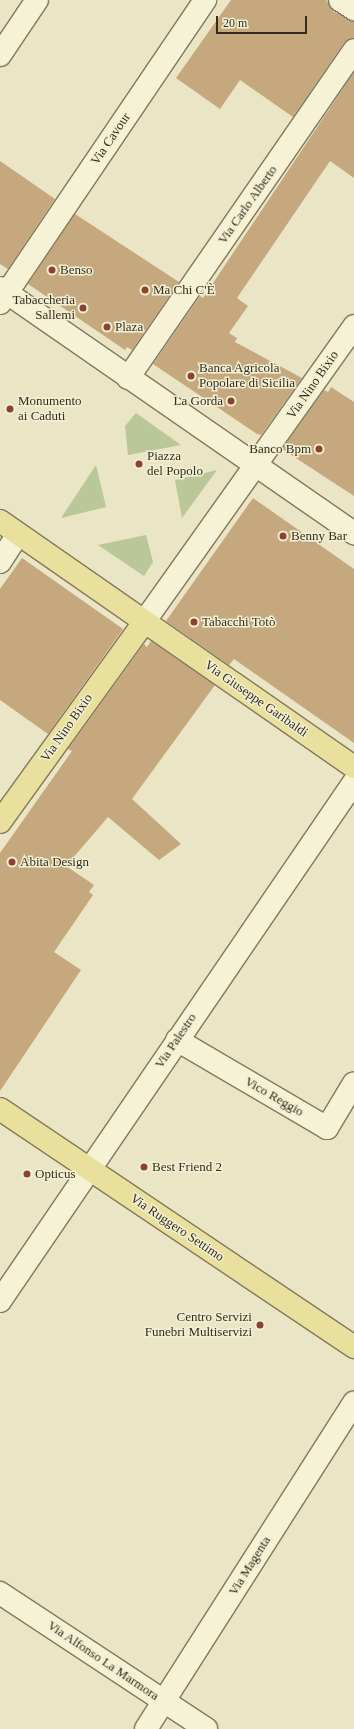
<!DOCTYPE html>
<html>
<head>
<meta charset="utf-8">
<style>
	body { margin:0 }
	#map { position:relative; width:354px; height:1729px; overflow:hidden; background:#eae5c4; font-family:"Times New Roman",serif }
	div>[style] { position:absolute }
	.green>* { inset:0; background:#b9c799 }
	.building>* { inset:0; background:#c5a87d }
	.roads { filter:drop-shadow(1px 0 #83785c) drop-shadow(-1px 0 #83785c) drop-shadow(0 1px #83785c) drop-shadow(0 -1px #83785c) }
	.minor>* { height:22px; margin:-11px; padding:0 11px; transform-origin:11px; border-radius:11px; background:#f5f2d6 }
	.major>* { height:22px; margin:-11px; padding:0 11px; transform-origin:11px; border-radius:11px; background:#eae09e }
	.dots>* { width:11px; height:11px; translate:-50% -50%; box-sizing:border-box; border:2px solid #f2efd2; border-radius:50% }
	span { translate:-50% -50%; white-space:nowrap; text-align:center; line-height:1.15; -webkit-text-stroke:3px #f2efd2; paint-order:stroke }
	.street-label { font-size:13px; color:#342d1f }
	.poi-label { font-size:13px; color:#342d1f }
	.left { translate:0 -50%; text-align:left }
	.right { translate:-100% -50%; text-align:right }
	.scale { position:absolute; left:216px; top:16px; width:91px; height:18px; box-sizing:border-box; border:2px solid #342d1f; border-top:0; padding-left:5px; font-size:12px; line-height:14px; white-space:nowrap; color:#342d1f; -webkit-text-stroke:3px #f2efd2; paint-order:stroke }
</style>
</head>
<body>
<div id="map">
	<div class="green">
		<div style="clip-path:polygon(136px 413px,181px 445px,128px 455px,125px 426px)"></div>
		<div style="clip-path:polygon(96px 465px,106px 507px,61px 518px)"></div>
		<div style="clip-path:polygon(217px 470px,182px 518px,175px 480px)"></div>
		<div style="clip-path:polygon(146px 535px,153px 562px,144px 576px,98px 545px)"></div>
	</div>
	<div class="building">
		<div style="clip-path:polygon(231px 0,326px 0,333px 11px,354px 21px,354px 38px,344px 43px,293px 117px,240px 80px,220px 109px,176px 78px)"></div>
		<div style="clip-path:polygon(354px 72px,354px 178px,330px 161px,237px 298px,248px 306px,229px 333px,237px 338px,235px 342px,302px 378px,261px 435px,257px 434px,153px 364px,200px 296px,203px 298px)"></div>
		<div style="clip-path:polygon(0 161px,55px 199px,8px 269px,0 264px)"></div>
		<div style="clip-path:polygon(75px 214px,179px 282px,132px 350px,127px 347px,125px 350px,28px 284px)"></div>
		<div style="clip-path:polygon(331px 387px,354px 402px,354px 496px,282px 449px,324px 390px,328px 392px)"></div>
		<div style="clip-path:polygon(253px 498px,354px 569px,354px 743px,234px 659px,229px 665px,166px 621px)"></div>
		<div style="clip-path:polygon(22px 558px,123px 629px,48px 734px,0 700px,0 589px)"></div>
		<div style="clip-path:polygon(151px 641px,215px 685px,132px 799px,181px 844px,159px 860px,108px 817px,66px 866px,94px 885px,89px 892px,93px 895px,54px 952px,81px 970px,0 1091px,0 853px,72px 751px,68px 749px,144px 644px,147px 647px)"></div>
	</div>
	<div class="roads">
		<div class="minor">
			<div style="left:340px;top:0;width:17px;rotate:33deg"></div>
			<div style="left:0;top:55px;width:66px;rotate:-56.1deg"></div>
			<div style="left:0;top:288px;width:431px;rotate:34.7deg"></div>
			<div style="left:0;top:303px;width:366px;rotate:-55.9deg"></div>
			<div style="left:128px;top:378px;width:398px;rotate:-55.4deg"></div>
			<div style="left:0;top:562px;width:33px;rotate:-57deg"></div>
			<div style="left:144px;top:622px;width:363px;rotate:-54.6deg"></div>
			<div style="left:177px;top:1040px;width:174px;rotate:30.4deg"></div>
			<div style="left:327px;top:1128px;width:52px;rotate:-59deg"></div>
			<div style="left:0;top:1301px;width:628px;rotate:-55.7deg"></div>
			<div style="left:0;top:1593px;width:247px;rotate:33.4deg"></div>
			<div style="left:146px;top:1729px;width:387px;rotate:-57.5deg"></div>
		</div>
		<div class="major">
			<div style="left:0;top:521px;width:431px;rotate:34.8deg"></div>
			<div style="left:0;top:822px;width:246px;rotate:-54.2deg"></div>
			<div style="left:0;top:1109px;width:427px;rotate:33.9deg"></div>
		</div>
	</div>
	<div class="dots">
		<div style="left:52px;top:270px;background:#8c4131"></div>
		<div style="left:145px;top:290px;background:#8c4131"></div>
		<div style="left:83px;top:308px;background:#8c4131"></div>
		<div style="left:107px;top:327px;background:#8c4131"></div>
		<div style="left:191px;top:376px;background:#8c4131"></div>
		<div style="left:231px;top:401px;background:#8c4131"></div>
		<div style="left:10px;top:409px;background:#8c4131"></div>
		<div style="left:319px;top:449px;background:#8c4131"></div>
		<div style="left:139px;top:464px;background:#8c4131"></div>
		<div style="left:283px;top:536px;background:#8c4131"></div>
		<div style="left:194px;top:622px;background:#8c4131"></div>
		<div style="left:12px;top:862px;background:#8c4131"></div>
		<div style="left:144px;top:1167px;background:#8c4131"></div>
		<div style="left:27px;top:1174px;background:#8c4131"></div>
		<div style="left:260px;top:1325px;background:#8c4131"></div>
	</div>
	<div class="street-label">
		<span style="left:111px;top:139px;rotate:-56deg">Via Cavour</span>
		<span style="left:248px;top:205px;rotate:-55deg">Via Carlo Alberto</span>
		<span style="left:313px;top:385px;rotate:-55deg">Via Nino Bixio</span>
		<span style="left:256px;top:699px;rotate:35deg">Via Giuseppe Garibaldi</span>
		<span style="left:67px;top:728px;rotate:-55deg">Via Nino Bixio</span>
		<span style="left:176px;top:1041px;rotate:-56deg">Via Palestro</span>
		<span style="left:274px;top:1097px;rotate:30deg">Vico Reggio</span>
		<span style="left:177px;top:1228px;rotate:34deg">Via Ruggero Settimo</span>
		<span style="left:250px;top:1566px;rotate:-58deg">Via Magenta</span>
		<span style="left:103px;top:1661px;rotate:34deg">Via Alfonso La Marmora</span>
	</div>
	<div class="poi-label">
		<span class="left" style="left:60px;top:270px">Benso</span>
		<span class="left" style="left:153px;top:290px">Ma Chi C'È</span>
		<span class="right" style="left:75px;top:308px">Tabaccheria<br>Sallemi</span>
		<span class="left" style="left:115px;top:327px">Plaza</span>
		<span class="left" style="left:199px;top:376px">Banca Agricola<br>Popolare di Sicilia</span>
		<span class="right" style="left:223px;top:401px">La Gorda</span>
		<span class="left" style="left:18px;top:409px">Monumento<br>ai Caduti</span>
		<span class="right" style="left:311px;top:449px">Banco Bpm</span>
		<span class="left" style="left:147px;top:464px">Piazza<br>del Popolo</span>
		<span class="left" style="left:291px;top:536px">Benny Bar</span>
		<span class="left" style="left:202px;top:622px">Tabacchi Totò</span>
		<span class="left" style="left:20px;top:862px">Abita Design</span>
		<span class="left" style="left:152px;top:1167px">Best Friend 2</span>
		<span class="left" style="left:35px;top:1174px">Opticus</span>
		<span class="right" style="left:252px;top:1325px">Centro Servizi<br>Funebri Multiservizi</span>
	</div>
	<div class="scale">20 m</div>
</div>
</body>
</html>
